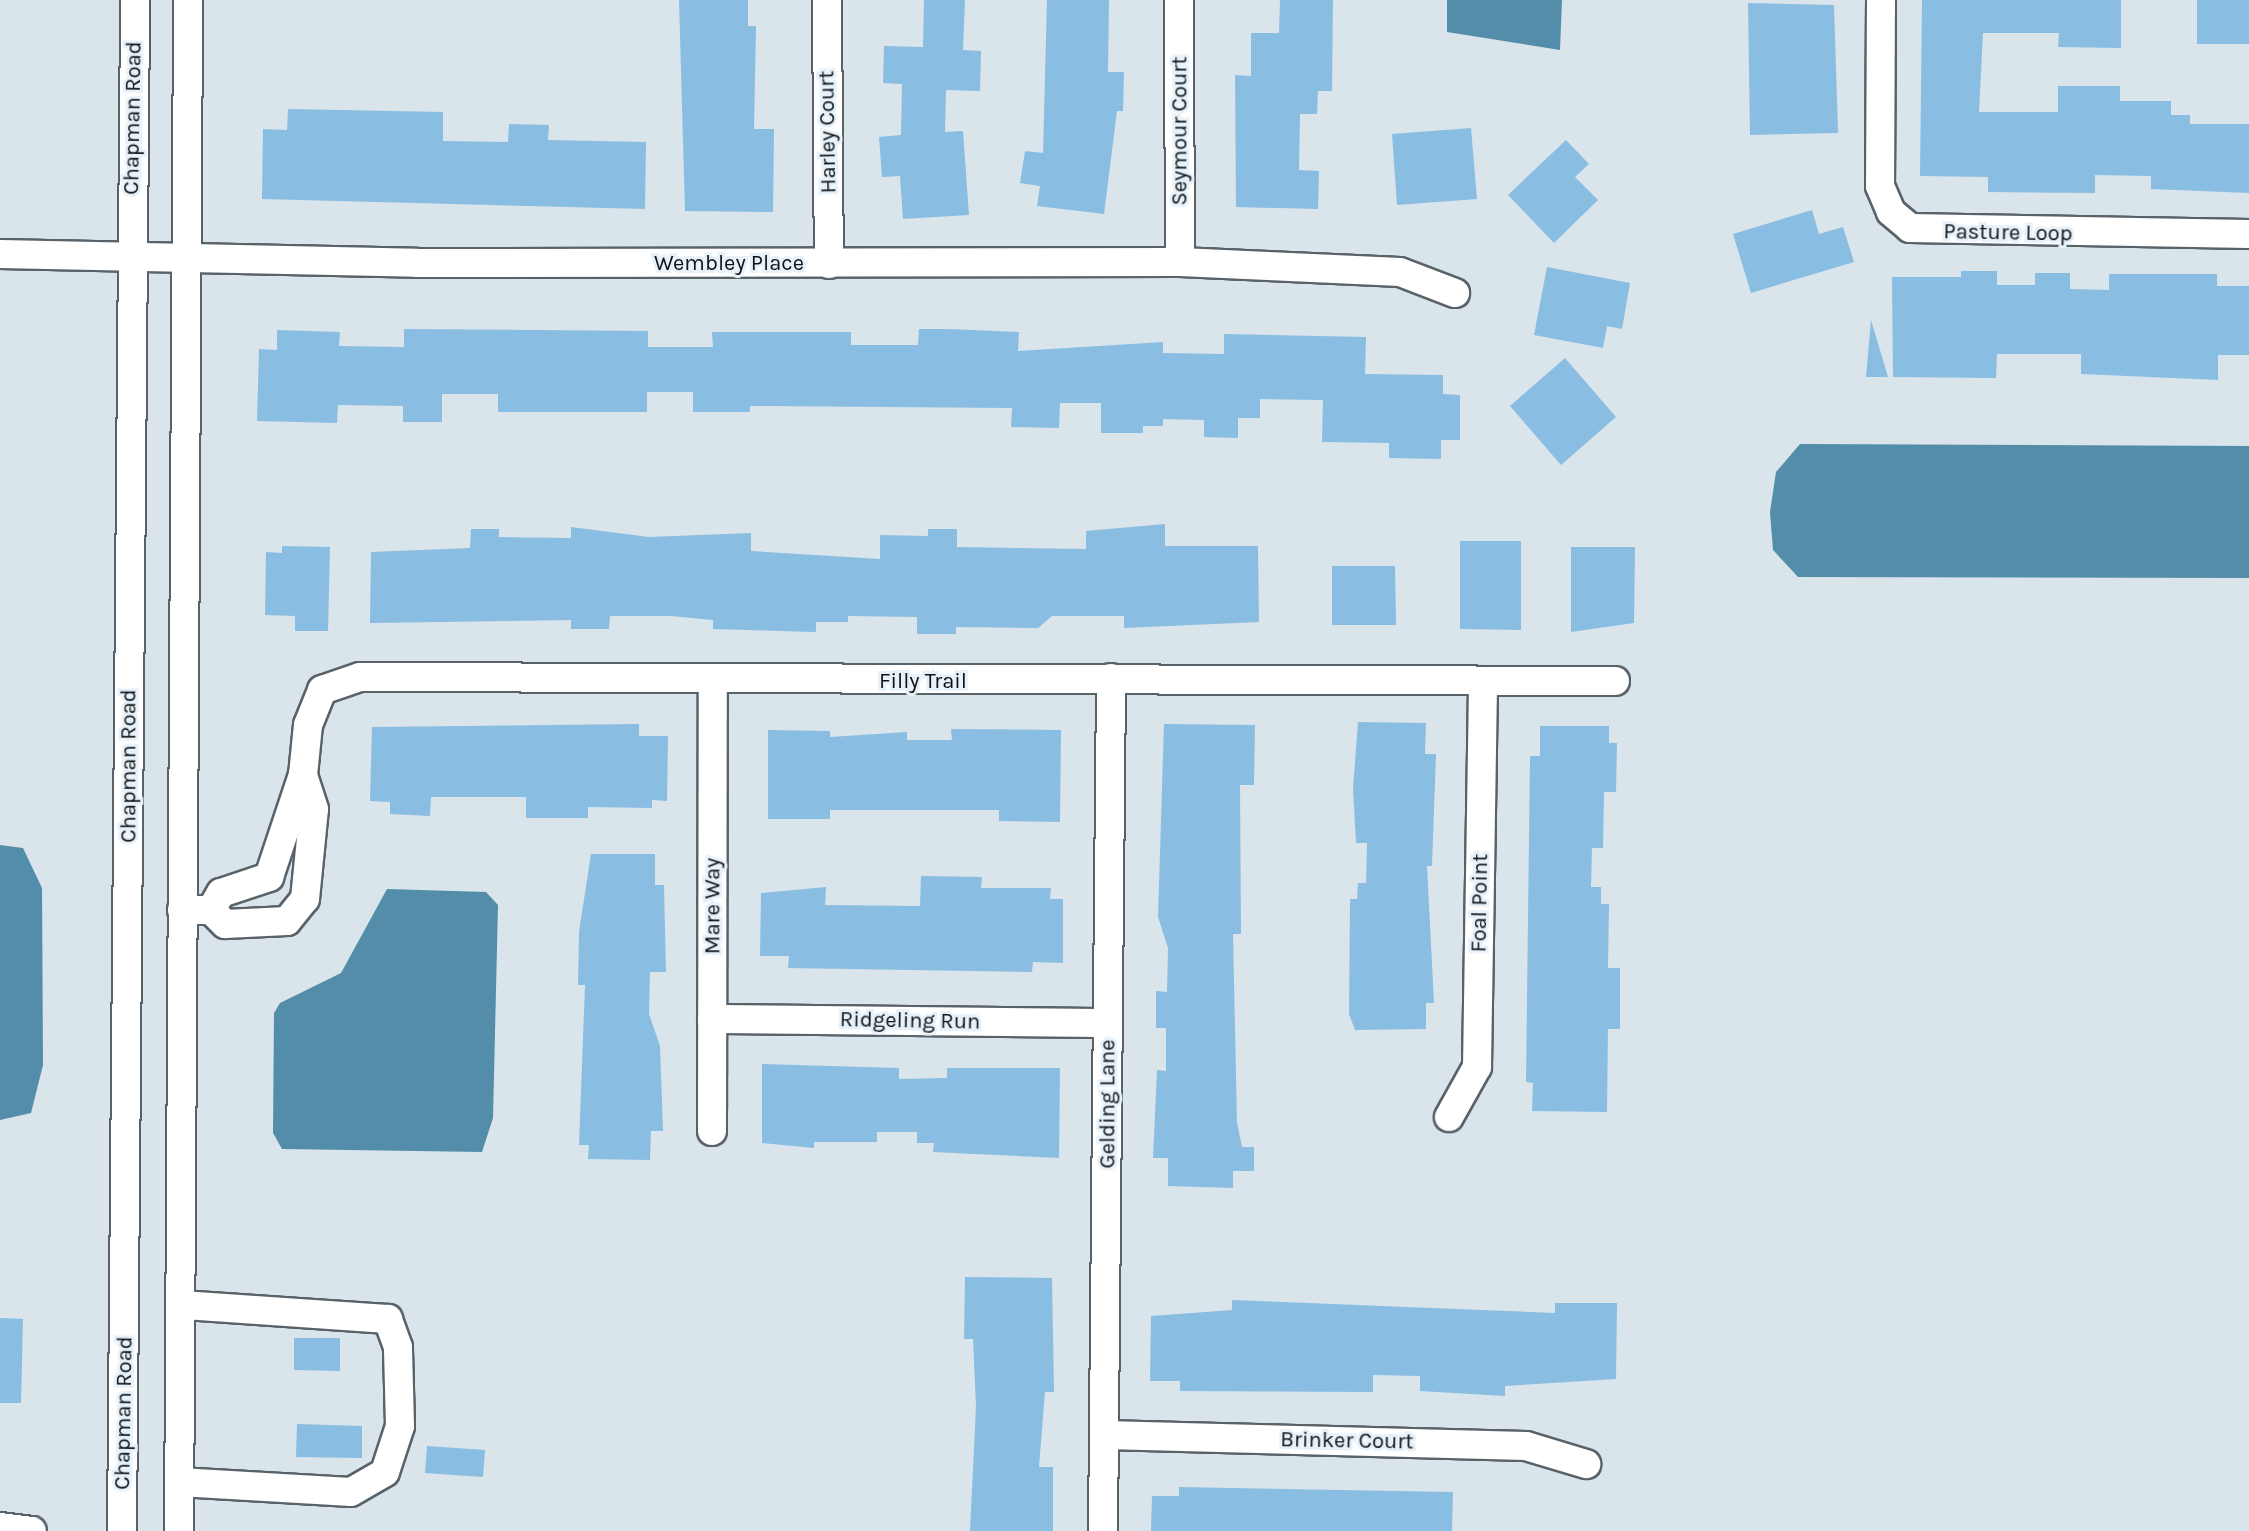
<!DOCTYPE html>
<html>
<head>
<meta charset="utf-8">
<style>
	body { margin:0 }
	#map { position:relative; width:2249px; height:1531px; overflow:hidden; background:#d9e4eb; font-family:Karla,sans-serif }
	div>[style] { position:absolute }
	.water>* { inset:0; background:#538daa }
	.building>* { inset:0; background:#8abde2 }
	.roads { filter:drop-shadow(2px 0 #596269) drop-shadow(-2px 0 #596269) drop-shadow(0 2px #596269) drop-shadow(0 -2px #596269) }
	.minor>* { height:28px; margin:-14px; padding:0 14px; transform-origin:14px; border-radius:14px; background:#fff }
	span { translate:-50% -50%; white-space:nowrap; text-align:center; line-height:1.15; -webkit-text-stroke:6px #e7f1f9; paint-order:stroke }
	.street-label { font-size:22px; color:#0f1315 }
</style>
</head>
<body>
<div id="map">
	<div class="water">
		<div style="clip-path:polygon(1447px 0,1562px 0,1560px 50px,1447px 32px)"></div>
		<div style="clip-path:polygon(1800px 444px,2249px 446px,2249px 578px,1798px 577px,1773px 550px,1770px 512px,1776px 472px)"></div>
		<div style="clip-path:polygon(0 845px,23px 848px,42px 888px,43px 1065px,31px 1113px,0 1120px)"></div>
		<div style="clip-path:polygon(387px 889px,486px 892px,498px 905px,493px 1118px,482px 1152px,282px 1149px,273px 1133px,274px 1013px,280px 1003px,341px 973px)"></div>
	</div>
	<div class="building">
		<div style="clip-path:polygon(679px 0,748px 0,748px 26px,756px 26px,754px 129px,774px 129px,773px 212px,685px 211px)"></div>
		<div style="clip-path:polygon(924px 0,965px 0,963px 50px,981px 51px,980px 91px,946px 90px,945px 132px,963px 131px,969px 215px,903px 219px,900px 176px,882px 177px,879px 137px,901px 135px,902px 84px,883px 83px,884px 46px,923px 47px)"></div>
		<div style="clip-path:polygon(1047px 0,1109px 0,1108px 72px,1124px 72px,1123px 111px,1117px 111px,1104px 214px,1037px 206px,1040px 186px,1020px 183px,1025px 151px,1043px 153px)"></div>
		<div style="clip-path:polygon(1280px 0,1333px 0,1332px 91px,1318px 91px,1317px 114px,1300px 114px,1299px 170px,1319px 171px,1318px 209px,1236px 207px,1235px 75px,1251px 76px,1251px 33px,1279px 33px)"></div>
		<div style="clip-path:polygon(1922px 0,2121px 0,2121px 48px,2058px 47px,2059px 33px,1983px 33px,1979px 112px,2058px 112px,2058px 86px,2120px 86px,2120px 101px,2171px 101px,2171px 115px,2190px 115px,2190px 124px,2249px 124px,2249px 193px,2151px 189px,2151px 176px,2095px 175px,2095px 193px,1988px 192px,1988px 177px,1920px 176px)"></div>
		<div style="clip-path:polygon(2197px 0,2249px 0,2249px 44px,2197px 44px)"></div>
		<div style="clip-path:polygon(1748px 3px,1834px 5px,1838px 133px,1750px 135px)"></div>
		<div style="clip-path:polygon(288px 109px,443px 112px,443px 141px,508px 142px,509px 124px,549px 125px,548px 140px,646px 142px,645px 209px,262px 199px,263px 129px,287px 130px)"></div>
		<div style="clip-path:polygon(1471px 128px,1477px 199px,1397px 205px,1392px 134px)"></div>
		<div style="clip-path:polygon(1566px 140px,1589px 164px,1575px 177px,1598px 200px,1554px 243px,1508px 195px)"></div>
		<div style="clip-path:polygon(1812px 210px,1819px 234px,1843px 227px,1854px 262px,1751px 293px,1733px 234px)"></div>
		<div style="clip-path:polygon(1547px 267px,1630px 283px,1622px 329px,1607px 326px,1603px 348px,1534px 335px)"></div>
		<div style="clip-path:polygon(1961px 271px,1997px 271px,1997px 285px,2035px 285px,2035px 273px,2070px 273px,2070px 289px,2109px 290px,2109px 274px,2217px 274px,2217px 286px,2249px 286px,2249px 355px,2218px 355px,2218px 380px,2081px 374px,2081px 354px,1997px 354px,1996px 378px,1893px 377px,1892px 277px,1961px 277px)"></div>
		<div style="clip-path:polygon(1871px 320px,1888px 377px,1866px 377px)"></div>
		<div style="clip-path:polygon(404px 329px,648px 331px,648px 347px,713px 347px,712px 332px,851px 332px,851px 345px,918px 345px,919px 329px,947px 329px,1019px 332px,1018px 351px,1163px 342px,1163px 353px,1224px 354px,1224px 334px,1366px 337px,1365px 374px,1443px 375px,1443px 394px,1460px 395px,1460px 440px,1441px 440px,1441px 459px,1389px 458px,1389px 443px,1322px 442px,1323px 400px,1260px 399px,1260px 418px,1238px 418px,1238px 438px,1204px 437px,1204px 420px,1163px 419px,1163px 426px,1143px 426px,1143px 433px,1101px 433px,1101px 403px,1060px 403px,1059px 428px,1011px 427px,1012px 408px,750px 406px,750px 412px,693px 412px,693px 392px,647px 392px,647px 412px,498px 412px,498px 394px,442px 394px,442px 422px,403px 422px,403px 406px,338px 405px,337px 423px,257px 421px,259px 349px,277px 350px,277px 330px,340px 332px,339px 346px,404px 347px)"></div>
		<div style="clip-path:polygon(1565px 358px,1616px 417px,1561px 465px,1510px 406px)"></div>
		<div style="clip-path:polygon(1165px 524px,1165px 546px,1258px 546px,1259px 622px,1124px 628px,1124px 616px,1052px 616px,1038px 628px,956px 627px,956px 634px,917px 634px,917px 617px,848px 616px,848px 622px,816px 622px,816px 632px,713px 629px,713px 620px,671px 616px,610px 616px,609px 629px,571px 629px,571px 620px,370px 623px,371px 552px,470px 548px,471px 529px,499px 529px,499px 537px,571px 538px,571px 527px,649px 537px,751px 533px,751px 551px,880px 559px,880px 535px,928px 536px,928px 529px,957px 529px,957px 547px,1086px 549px,1086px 531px)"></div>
		<div style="clip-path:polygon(1460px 541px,1521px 541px,1521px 630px,1460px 629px)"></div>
		<div style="clip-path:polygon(282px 546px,330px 547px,328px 631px,295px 631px,295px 616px,265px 615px,266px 552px,282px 553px)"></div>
		<div style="clip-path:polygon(1571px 547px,1635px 547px,1634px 623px,1571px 632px)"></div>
		<div style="clip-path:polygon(1332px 566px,1395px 566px,1396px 625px,1332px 625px)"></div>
		<div style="clip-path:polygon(1358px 722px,1426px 723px,1425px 754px,1436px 754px,1432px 866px,1427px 866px,1434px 1003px,1426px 1003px,1426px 1029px,1355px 1030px,1349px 1014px,1350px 899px,1357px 899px,1358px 883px,1366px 883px,1367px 843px,1356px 843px,1353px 789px)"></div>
		<div style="clip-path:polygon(639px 724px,639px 736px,668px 736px,667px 801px,652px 800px,652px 808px,588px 807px,588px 818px,526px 818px,526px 797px,431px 797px,430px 816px,390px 814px,390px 802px,370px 801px,372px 727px)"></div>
		<div style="clip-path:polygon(1164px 724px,1255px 725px,1254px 785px,1240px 785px,1241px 934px,1233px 934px,1237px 1122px,1242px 1147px,1254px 1147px,1254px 1171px,1233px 1171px,1233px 1188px,1168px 1186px,1168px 1158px,1153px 1158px,1157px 1070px,1166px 1071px,1166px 1028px,1156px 1028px,1156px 991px,1167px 992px,1168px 948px,1158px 917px)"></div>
		<div style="clip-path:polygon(1540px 726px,1609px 726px,1609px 743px,1617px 743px,1616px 792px,1604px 792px,1603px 848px,1592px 848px,1591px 887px,1601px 887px,1601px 904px,1609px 904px,1608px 968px,1620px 968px,1620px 1029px,1608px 1029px,1607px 1112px,1532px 1111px,1533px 1083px,1526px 1082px,1530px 756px,1540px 756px)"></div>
		<div style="clip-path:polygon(951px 729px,1061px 730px,1060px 822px,999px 821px,999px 810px,830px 810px,830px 819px,768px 819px,768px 730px,830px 731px,830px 737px,907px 732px,907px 740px,952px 740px)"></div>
		<div style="clip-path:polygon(591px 854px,655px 854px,655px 885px,664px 885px,666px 972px,650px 972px,649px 1014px,660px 1046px,663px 1131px,651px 1131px,650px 1160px,588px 1159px,589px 1145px,579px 1145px,585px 985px,578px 985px,579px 932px)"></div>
		<div style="clip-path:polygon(921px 876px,982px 877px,981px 888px,1051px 888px,1050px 899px,1063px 899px,1063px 963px,1033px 962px,1032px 972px,788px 968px,789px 956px,760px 956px,761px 893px,826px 887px,825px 905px,920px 906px)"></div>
		<div style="clip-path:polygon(762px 1064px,899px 1068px,899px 1079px,947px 1078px,947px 1068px,1060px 1068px,1059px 1158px,933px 1152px,934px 1143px,917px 1143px,917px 1132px,877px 1132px,877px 1142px,814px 1142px,814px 1148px,762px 1143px)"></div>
		<div style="clip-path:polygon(965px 1277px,1052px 1278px,1054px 1392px,1045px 1392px,1039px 1467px,1053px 1467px,1053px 1531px,970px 1531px,976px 1406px,973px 1339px,964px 1339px)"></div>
		<div style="clip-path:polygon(1232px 1300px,1555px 1313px,1555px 1303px,1617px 1303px,1616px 1379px,1505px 1386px,1505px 1396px,1420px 1391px,1420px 1376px,1373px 1375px,1373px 1392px,1180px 1391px,1180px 1381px,1150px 1381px,1151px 1316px,1232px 1310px)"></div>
		<div style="clip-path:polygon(0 1318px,23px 1319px,21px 1403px,0 1403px)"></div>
		<div style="clip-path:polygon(294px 1338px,340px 1338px,340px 1371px,294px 1370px)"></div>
		<div style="clip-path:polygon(297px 1424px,362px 1426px,362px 1458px,296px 1457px)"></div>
		<div style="clip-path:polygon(427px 1446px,485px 1450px,483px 1477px,425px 1473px)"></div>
		<div style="clip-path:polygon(1179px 1487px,1453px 1492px,1452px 1531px,1151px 1531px,1152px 1496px,1179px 1496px)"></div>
	</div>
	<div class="roads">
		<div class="minor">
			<div style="left:827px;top:0;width:264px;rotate:89.6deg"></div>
			<div style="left:1179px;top:0;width:262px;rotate:89.8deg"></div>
			<div style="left:1881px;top:0;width:186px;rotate:90.3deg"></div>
			<div style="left:1880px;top:186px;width:28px;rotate:67deg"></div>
			<div style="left:1891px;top:212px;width:25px;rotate:40deg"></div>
			<div style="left:1910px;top:228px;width:339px;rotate:1deg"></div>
			<div style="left:0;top:254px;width:417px;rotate:1.2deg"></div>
			<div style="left:417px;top:263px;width:763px;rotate:-0.08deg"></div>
			<div style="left:1180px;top:262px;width:220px;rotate:2.6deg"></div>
			<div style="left:1400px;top:272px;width:59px;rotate:20.9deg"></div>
			<div style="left:182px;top:910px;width:29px"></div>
			<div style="left:211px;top:910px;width:20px;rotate:45deg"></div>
			<div style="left:225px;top:924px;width:62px;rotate:-2.8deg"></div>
			<div style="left:287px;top:921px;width:28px;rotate:-51deg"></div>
			<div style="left:305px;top:899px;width:90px;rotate:-84.3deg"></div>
			<div style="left:314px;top:809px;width:36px;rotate:-108deg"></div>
			<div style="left:303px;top:775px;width:50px;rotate:-84.3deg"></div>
			<div style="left:308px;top:725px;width:38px;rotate:-68deg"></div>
			<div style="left:322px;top:690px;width:40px;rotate:-18.9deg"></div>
			<div style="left:360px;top:677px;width:1255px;rotate:0.18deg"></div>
			<div style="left:211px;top:910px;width:20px;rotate:-60deg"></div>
			<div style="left:221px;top:893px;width:51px;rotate:-18.4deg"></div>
			<div style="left:269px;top:877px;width:108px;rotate:-71.6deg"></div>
			<div style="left:712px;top:1019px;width:396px;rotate:0.6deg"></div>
			<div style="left:1449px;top:1117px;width:57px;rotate:-60.8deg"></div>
			<div style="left:1477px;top:1067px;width:386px;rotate:-89.1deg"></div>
			<div style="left:712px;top:1131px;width:450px;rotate:-89.9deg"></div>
			<div style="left:1105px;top:1435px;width:421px;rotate:1.5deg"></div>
			<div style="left:1526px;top:1446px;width:63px;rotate:16.7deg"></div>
			<div style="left:179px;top:1482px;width:172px;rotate:3.3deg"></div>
			<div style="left:351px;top:1492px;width:39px;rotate:-30deg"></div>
			<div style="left:385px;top:1472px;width:48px;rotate:-71.9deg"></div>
			<div style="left:400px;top:1426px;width:79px;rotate:-91.5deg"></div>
			<div style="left:398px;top:1347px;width:30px;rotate:-110deg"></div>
			<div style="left:388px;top:1319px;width:208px;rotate:-176.1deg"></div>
			<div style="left:0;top:1527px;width:32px;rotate:7deg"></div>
			<div style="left:122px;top:1531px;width:1531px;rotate:-89.51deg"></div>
			<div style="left:179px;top:1531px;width:1531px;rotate:-89.66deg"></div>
			<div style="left:1103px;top:1531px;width:853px;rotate:-89.46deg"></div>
		</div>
	</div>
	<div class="street-label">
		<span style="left:133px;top:118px;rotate:-89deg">Chapman Road</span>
		<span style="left:1180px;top:131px;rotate:-90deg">Seymour Court</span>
		<span style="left:828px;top:132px;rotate:-91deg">Harley Court</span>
		<span style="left:2008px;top:233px;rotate:1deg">Pasture Loop</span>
		<span style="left:729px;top:264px">Wembley Place</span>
		<span style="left:923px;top:682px">Filly Trail</span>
		<span style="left:129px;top:766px;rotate:-90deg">Chapman Road</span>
		<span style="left:1480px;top:903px;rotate:-89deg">Foal Point</span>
		<span style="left:713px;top:906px;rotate:-90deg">Mare Way</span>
		<span style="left:910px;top:1021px;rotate:1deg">Ridgeling Run</span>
		<span style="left:1108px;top:1104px;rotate:-90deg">Gelding Lane</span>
		<span style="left:124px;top:1413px;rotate:-89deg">Chapman Road</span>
		<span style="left:1347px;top:1441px;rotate:1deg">Brinker Court</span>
	</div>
</div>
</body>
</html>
